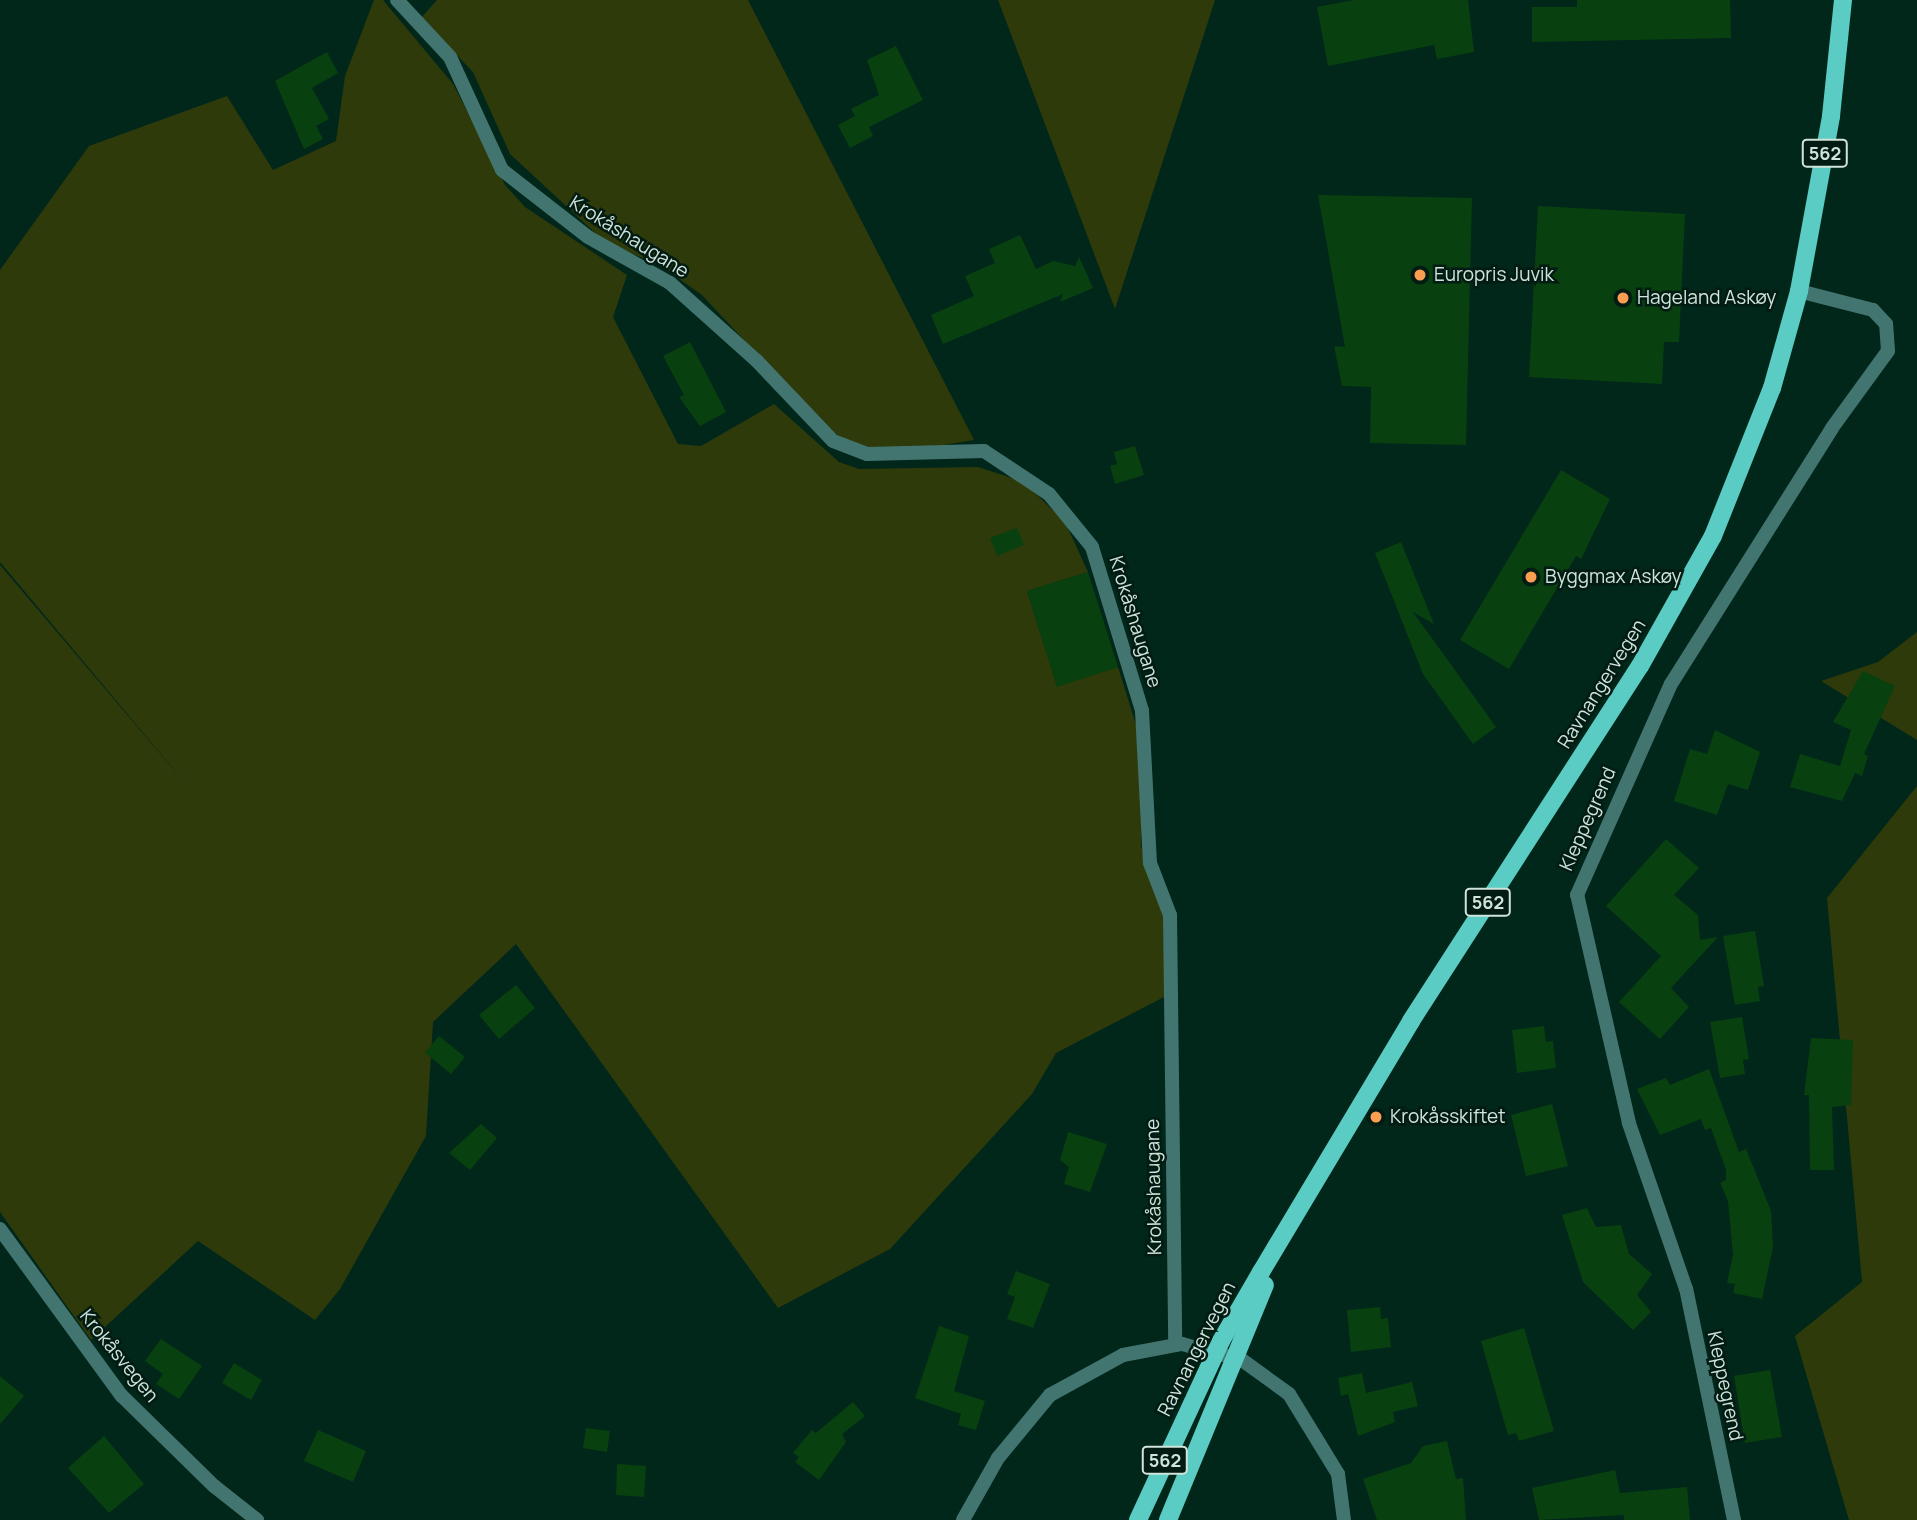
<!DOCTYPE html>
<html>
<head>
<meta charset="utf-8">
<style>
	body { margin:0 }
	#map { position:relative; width:1917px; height:1520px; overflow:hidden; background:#01271b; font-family:Manrope,sans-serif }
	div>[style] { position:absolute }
	.green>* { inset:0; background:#2e3a0a }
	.building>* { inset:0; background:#08410f }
	.street>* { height:14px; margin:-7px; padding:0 7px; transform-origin:7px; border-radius:7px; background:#437570 }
	.primary>* { height:18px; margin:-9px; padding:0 9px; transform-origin:9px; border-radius:9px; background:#5accc3 }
	.dots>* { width:19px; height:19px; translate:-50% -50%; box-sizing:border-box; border:4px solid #021c13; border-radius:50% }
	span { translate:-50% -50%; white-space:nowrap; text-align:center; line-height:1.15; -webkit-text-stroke:5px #021c13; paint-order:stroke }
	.shield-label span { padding:2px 5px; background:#021c13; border:2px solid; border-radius:5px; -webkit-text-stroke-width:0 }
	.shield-label { font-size:18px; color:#d0e4db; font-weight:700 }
	.street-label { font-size:19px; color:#d0e4db }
	.poi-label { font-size:19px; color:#d0e4db }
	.left { translate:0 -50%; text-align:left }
</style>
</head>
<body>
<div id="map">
	<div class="green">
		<div style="clip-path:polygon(374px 0,383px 0,453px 84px,505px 185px,525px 207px,627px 275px,613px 317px,678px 444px,701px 446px,774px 404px,839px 462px,859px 469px,978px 467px,1024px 482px,1065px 522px,1088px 572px,1027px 591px,1057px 686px,1118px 667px,1142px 744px,1141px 846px,1163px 914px,1166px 996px,1056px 1053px,1032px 1094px,890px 1249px,778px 1308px,516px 944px,433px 1022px,426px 1136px,340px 1289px,315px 1320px,198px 1241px,91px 1340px,0 1212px,0 565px,191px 790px,0 562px,0 270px,89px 146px,227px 96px,273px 170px,336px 141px,345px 76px)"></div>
		<div style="clip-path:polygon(437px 0,748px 0,974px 440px,906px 451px,854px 446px,823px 425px,702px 295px,661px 266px,605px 242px,510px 154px,473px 72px,421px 18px)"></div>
		<div style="clip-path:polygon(998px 0,1215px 0,1115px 309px)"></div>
		<div style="clip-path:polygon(1917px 632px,1917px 740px,1821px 681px,1878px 662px)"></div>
		<div style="clip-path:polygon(1917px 786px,1917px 1520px,1849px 1520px,1795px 1336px,1862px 1282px,1827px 898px)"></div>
	</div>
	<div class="building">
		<div style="clip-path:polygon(1354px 0,1468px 0,1474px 52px,1437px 59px,1434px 45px,1328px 66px,1317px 7px)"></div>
		<div style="clip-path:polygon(1577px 0,1730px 0,1731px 38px,1532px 42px,1532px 7px,1577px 7px)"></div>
		<div style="clip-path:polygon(896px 46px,923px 100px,869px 127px,873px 136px,850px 148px,838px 125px,855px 116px,851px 109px,879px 95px,867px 60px)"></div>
		<div style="clip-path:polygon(327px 52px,338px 73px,312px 88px,329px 119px,316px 126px,323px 139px,304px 149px,275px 81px)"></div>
		<div style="clip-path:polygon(1318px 195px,1472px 198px,1466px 445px,1370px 443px,1371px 387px,1342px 386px,1334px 346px,1345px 347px)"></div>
		<div style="clip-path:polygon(1538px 206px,1685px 214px,1679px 342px,1664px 342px,1662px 384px,1529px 377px)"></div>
		<div style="clip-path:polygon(1020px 235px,1036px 269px,1053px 261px,1075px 266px,1079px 257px,1093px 288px,1060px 302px,1063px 294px,943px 344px,931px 315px,974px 296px,965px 276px,995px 263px,989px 249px)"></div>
		<div style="clip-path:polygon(690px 342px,726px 412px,700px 426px,679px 397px,684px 395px,663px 356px)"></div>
		<div style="clip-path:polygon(1135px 446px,1144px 475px,1115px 484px,1110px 466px,1117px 464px,1114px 452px)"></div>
		<div style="clip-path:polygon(1561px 470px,1610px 499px,1581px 559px,1576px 556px,1509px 669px,1460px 640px)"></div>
		<div style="clip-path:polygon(1017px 528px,1024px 545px,997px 556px,990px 538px)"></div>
		<div style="clip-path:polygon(1401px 542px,1434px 624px,1413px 612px,1496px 727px,1473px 744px,1423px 674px,1375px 553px)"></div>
		<div style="clip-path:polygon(1088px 572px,1118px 667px,1057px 687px,1027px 591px)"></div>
		<div style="clip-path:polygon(1863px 671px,1895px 686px,1864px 754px,1868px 756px,1862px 776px,1855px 773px,1842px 801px,1790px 787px,1800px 754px,1840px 766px,1851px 730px,1833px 722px)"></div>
		<div style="clip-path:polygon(1715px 730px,1760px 752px,1748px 790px,1728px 784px,1717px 815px,1674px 801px,1690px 749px,1707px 754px)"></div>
		<div style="clip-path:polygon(1666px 839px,1699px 868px,1674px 895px,1698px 915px,1700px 940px,1718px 937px,1671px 988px,1689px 1007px,1660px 1039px,1619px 1002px,1661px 956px,1606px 906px)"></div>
		<div style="clip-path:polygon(1755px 931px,1764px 986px,1758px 987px,1760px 1001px,1735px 1005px,1723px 936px)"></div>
		<div style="clip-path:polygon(516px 985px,535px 1008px,499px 1039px,479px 1015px)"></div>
		<div style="clip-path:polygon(1742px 1017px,1749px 1059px,1743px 1060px,1745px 1074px,1720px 1078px,1710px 1022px)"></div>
		<div style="clip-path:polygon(1544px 1026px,1546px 1042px,1553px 1041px,1556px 1068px,1517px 1073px,1512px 1030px)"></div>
		<div style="clip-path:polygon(439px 1036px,465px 1057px,451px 1074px,425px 1053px)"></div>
		<div style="clip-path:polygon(1811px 1038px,1853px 1040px,1851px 1105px,1832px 1107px,1834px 1170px,1810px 1170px,1809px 1095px,1804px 1095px)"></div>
		<div style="clip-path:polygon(1709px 1069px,1739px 1152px,1746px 1149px,1771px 1211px,1773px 1247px,1762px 1299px,1733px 1293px,1735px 1284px,1727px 1283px,1733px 1255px,1728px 1201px,1720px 1183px,1726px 1180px,1726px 1170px,1711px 1128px,1705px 1130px,1701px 1119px,1660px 1135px,1637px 1089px,1666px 1078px,1670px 1085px)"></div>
		<div style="clip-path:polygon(1552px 1104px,1568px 1166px,1526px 1176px,1511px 1115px)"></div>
		<div style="clip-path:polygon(481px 1124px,497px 1138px,470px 1170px,449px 1153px)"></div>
		<div style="clip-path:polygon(1068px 1132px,1107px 1144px,1090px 1192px,1064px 1184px,1069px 1167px,1060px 1160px)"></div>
		<div style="clip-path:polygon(1587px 1208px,1596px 1227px,1621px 1225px,1629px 1254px,1652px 1274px,1637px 1295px,1651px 1312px,1633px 1330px,1583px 1282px,1562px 1215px)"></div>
		<div style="clip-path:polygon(1016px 1271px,1050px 1284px,1033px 1328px,1007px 1319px,1015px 1297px,1007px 1294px)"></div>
		<div style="clip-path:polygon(1380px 1307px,1381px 1319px,1388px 1318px,1391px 1347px,1351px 1352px,1347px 1310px)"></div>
		<div style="clip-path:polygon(939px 1326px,969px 1336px,954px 1391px,985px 1401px,976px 1430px,958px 1425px,961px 1414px,915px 1398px)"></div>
		<div style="clip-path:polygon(1524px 1328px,1554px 1431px,1519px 1441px,1516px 1433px,1508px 1435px,1481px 1341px)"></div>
		<div style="clip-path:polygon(161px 1339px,202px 1366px,179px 1399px,156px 1384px,163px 1374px,145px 1361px)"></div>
		<div style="clip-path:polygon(234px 1363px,262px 1380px,251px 1400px,222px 1383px)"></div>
		<div style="clip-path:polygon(1770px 1370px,1782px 1437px,1745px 1443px,1734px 1376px)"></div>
		<div style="clip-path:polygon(1362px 1373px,1366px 1393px,1412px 1382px,1418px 1406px,1393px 1412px,1395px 1422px,1358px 1436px,1348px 1394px,1341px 1396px,1338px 1378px)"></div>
		<div style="clip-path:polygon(0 1376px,24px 1396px,0 1424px)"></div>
		<div style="clip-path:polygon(853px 1402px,865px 1416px,842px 1434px,846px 1442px,819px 1480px,795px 1462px,799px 1457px,793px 1453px,812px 1430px,816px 1433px)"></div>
		<div style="clip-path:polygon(586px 1428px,610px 1431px,607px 1452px,583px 1448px)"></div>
		<div style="clip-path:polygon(318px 1430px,366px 1451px,353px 1482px,304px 1461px)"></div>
		<div style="clip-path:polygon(104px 1436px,144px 1484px,109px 1513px,68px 1468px)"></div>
		<div style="clip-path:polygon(1447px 1441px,1456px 1479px,1463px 1478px,1466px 1520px,1377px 1520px,1363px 1479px,1411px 1463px,1423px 1446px)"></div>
		<div style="clip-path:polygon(617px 1464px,646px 1466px,644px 1497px,616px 1495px)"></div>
		<div style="clip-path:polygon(1615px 1470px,1620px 1493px,1687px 1487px,1690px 1520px,1624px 1520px,1624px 1515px,1539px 1520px,1532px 1488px)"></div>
	</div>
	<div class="street">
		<div style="left:397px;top:0;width:78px;rotate:47.1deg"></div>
		<div style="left:450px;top:57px;width:124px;rotate:65.3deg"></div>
		<div style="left:502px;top:170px;width:109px;rotate:37.9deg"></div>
		<div style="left:588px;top:237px;width:94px;rotate:29.3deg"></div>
		<div style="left:670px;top:283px;width:117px;rotate:41.9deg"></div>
		<div style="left:757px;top:361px;width:110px;rotate:46.5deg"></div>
		<div style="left:833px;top:441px;width:36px;rotate:21deg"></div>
		<div style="left:867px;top:454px;width:117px;rotate:-1.5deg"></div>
		<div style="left:984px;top:451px;width:78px;rotate:33.5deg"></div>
		<div style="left:1049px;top:494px;width:68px;rotate:50.9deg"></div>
		<div style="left:1092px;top:547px;width:171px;rotate:73deg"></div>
		<div style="left:1142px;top:711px;width:152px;rotate:87deg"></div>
		<div style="left:1150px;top:863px;width:56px;rotate:69deg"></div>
		<div style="left:1170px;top:915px;width:430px;rotate:89.3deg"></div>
		<div style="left:0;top:1229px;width:207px;rotate:53.9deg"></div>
		<div style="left:122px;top:1396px;width:129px;rotate:44.4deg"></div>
		<div style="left:214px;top:1486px;width:55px;rotate:38.3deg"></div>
		<div style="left:963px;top:1520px;width:71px;rotate:-60.6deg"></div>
		<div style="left:998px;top:1458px;width:82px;rotate:-50.5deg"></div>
		<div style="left:1050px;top:1395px;width:83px;rotate:-28.7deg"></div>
		<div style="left:1123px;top:1355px;width:60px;rotate:-10.6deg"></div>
		<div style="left:1182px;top:1344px;width:62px;rotate:14.9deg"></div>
		<div style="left:1242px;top:1360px;width:58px;rotate:35.9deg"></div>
		<div style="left:1289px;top:1394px;width:94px;rotate:58.5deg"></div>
		<div style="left:1338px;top:1474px;width:46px;rotate:82.6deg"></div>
		<div style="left:1734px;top:1520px;width:236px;rotate:-101.7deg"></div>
		<div style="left:1686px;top:1289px;width:176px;rotate:-109deg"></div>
		<div style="left:1629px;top:1123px;width:234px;rotate:-102.8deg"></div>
		<div style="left:1577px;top:895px;width:231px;rotate:-66deg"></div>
		<div style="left:1671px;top:684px;width:302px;rotate:-57.8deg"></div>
		<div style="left:1832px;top:428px;width:95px;rotate:-54deg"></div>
		<div style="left:1888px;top:351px;width:27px;rotate:-94deg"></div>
		<div style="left:1886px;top:324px;width:19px;rotate:-133deg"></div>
		<div style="left:1873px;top:310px;width:76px;rotate:-165.6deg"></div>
	</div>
	<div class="primary">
		<div style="left:1138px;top:1520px;width:197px;rotate:-65.1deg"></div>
		<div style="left:1221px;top:1341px;width:80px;rotate:-59.9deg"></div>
		<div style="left:1261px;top:1272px;width:292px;rotate:-59.1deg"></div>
		<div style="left:1411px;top:1021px;width:422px;rotate:-57.2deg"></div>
		<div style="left:1640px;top:666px;width:149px;rotate:-60.7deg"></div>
		<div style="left:1713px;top:536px;width:159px;rotate:-68.3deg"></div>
		<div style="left:1772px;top:388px;width:101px;rotate:-74.4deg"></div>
		<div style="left:1799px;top:291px;width:178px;rotate:-79.6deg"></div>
		<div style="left:1831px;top:116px;width:117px;rotate:-84.1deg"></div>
		<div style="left:1168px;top:1520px;width:254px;rotate:-67.6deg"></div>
	</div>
	<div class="dots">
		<div style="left:1420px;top:275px;background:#fb9e51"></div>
		<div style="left:1623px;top:298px;background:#fb9e51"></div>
		<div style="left:1531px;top:577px;background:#fb9e51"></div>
		<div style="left:1376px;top:1117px;background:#fb9e51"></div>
	</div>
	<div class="shield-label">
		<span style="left:1825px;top:153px">562</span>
		<span style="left:1488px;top:902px">562</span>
		<span style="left:1165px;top:1460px">562</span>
	</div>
	<div class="street-label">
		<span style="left:629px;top:237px;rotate:32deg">Krokåshaugane</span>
		<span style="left:1135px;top:622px;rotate:73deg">Krokåshaugane</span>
		<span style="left:1602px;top:684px;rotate:-58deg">Ravnangervegen</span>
		<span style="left:1588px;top:819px;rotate:-66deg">Kleppegrend</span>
		<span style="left:1154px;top:1187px;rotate:-91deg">Krokåshaugane</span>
		<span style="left:1197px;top:1349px;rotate:-63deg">Ravnangervegen</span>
		<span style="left:119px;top:1356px;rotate:51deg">Krokåsvegen</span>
		<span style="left:1725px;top:1386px;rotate:78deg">Kleppegrend</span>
	</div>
	<div class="poi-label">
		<span class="left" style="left:1434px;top:275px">Europris Juvik</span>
		<span class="left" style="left:1637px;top:298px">Hageland Askøy</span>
		<span class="left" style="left:1545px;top:577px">Byggmax Askøy</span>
		<span class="left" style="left:1390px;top:1117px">Krokåsskiftet</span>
	</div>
</div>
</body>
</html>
